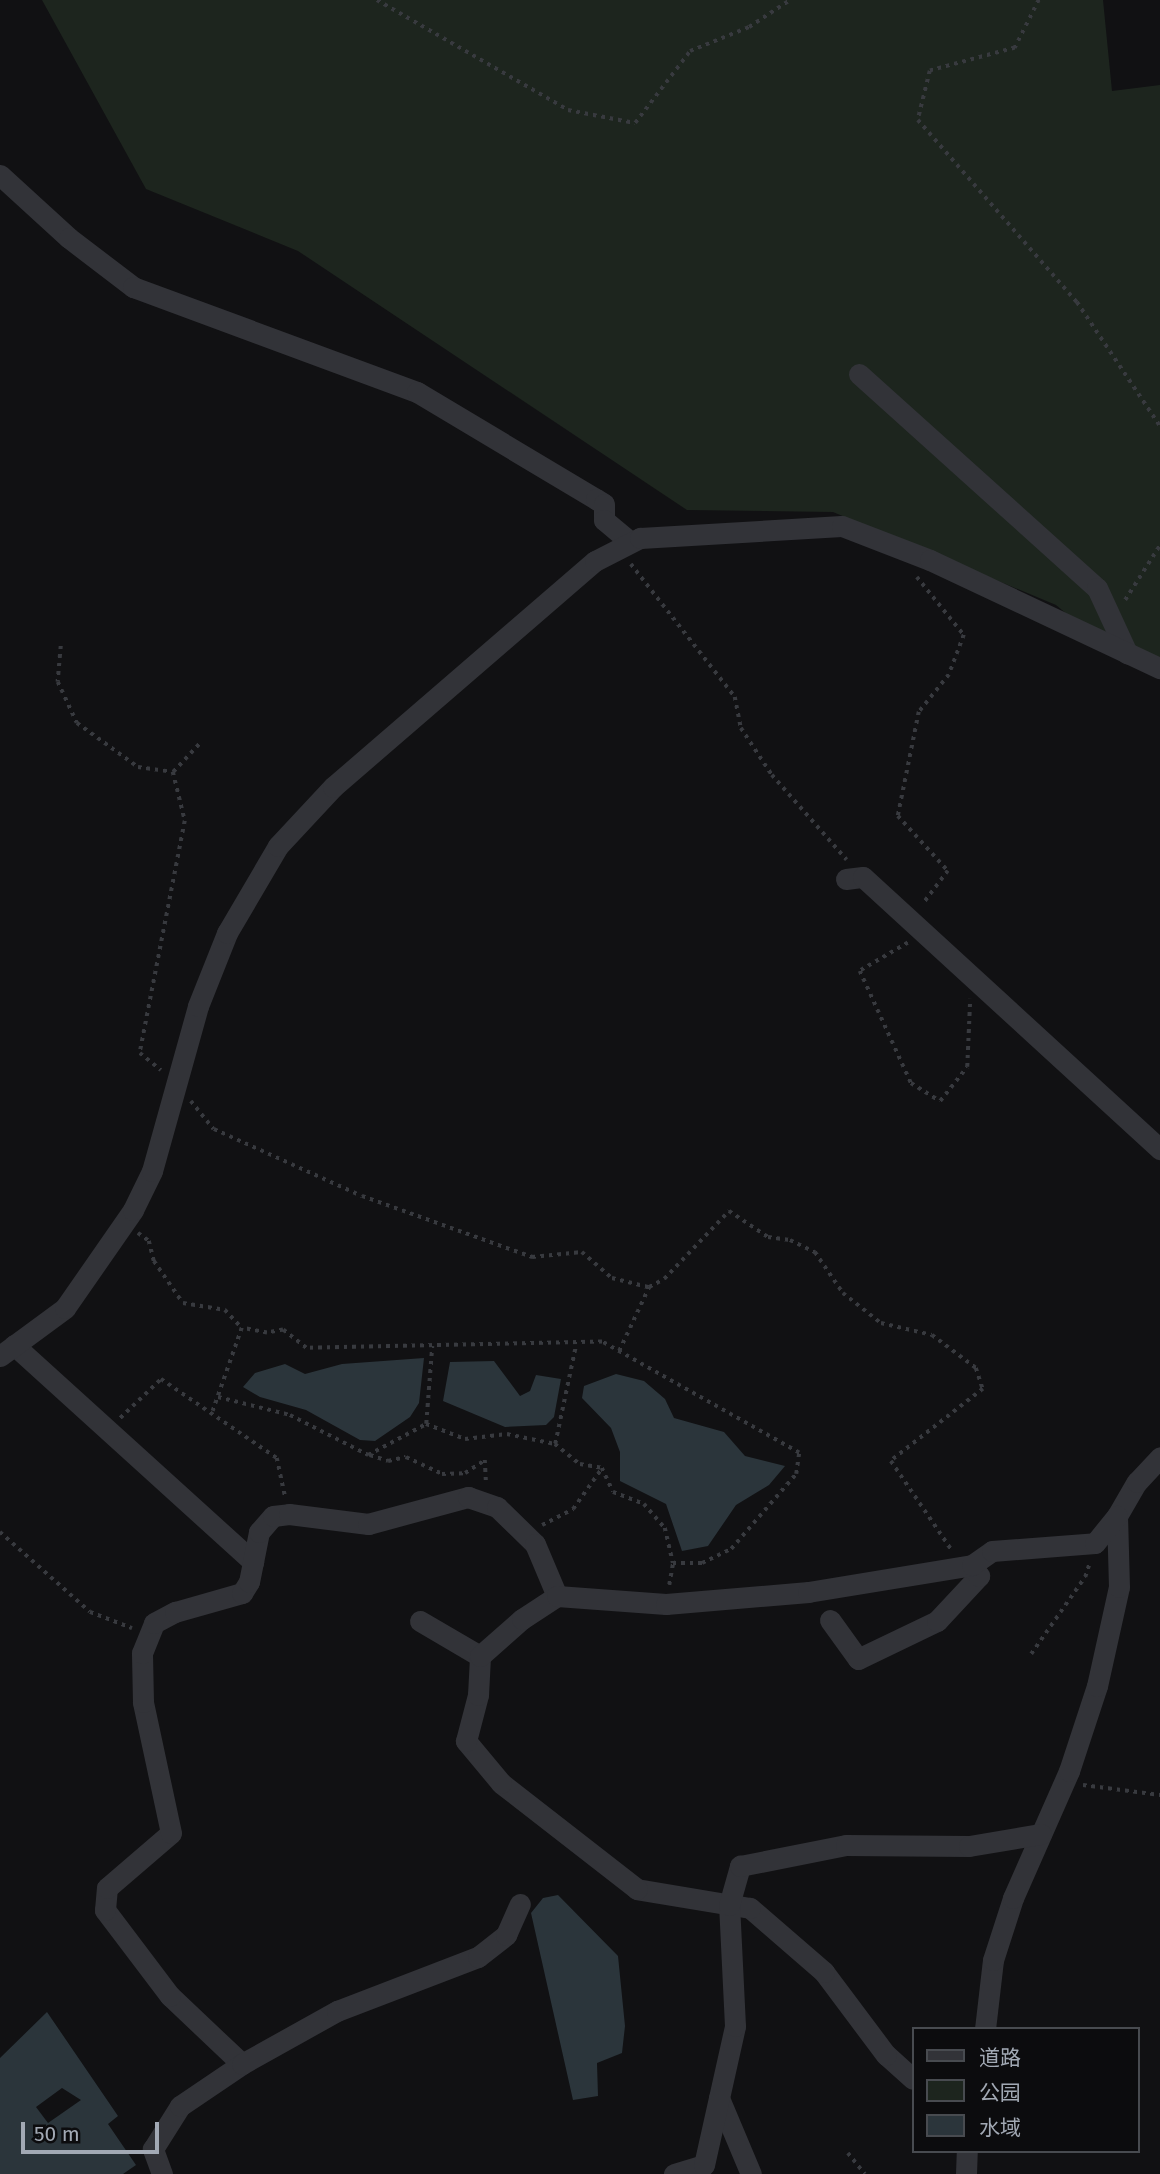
<!DOCTYPE html>
<html>
<head>
<meta charset="utf-8">
<style>
	body { margin:0 }
	#map { position:relative; width:1160px; height:2174px; overflow:hidden; background:#111113; font-family:"Fira Sans","Noto Sans SC",sans-serif }
	div>[style] { position:absolute }
	.green>* { inset:0; background:#1d251e }
	.water>* { inset:0; background:#2b353b }
	.path>* { height:3.5px; margin-top:-1.75px; transform-origin:0; background:repeating-linear-gradient(90deg,#383a3f 0 3.5px,transparent 0 8.5px) }
	.minor>* { height:21px; margin:-10.5px; padding:0 10.5px; transform-origin:10.5px; border-radius:10.5px; background:#323338 }
	span { translate:-50% -50%; white-space:nowrap; text-align:center; line-height:1.15; -webkit-text-stroke:5px #0c0c0e; paint-order:stroke }
	.legend { position:absolute; left:912px; top:2027px; width:228px; height:126px; box-sizing:border-box; background:#0c0c0e; border:2px solid #484b50; margin:0; padding:9px 12px; list-style:none; font-size:21px; color:#a2a9b4 }
	.legend li { display:flex; align-items:center; gap:14px; height:35px }
	.legend b { width:35px; border:2px solid #484b50 }
	.scale { position:absolute; left:21px; top:2122px; width:138px; height:32px; box-sizing:border-box; border:4px solid #a2a9b4; border-top:0; padding-left:9px; font-size:21px; line-height:24px; white-space:nowrap; color:#a2a9b4; -webkit-text-stroke:5px #0c0c0e; paint-order:stroke }
</style>
</head>
<body>
<div id="map">
	<div class="green">
		<div style="clip-path:polygon(42px 0,1103px 0,1112px 91px,1160px 85px,1160px 663px,1125px 663px,1056px 605px,833px 512px,687px 510px,298px 251px,146px 189px)"></div>
	</div>
	<div class="water">
		<div style="clip-path:polygon(424px 1358px,419px 1403px,410px 1417px,375px 1441px,360px 1440px,306px 1410px,260px 1397px,243px 1387px,255px 1373px,285px 1364px,305px 1374px,342px 1364px)"></div>
		<div style="clip-path:polygon(494px 1361px,520px 1396px,530px 1391px,536px 1375px,561px 1379px,554px 1417px,546px 1425px,505px 1427px,443px 1401px,450px 1362px)"></div>
		<div style="clip-path:polygon(616px 1374px,644px 1381px,665px 1399px,674px 1418px,724px 1432px,745px 1456px,785px 1466px,769px 1485px,736px 1505px,708px 1546px,682px 1551px,666px 1504px,620px 1481px,620px 1452px,611px 1428px,582px 1398px,584px 1386px)"></div>
		<div style="clip-path:polygon(558px 1895px,618px 1956px,625px 2026px,622px 2053px,597px 2063px,598px 2096px,573px 2100px,531px 1913px,543px 1898px)"></div>
		<div style="clip-path:polygon(evenodd,47px 2012px,118px 2116px,108px 2124px,136px 2165px,123px 2174px,0 2174px,0 2058px,47px 2012px,62px 2088px,81px 2100px,48px 2123px,36px 2107px,62px 2088px)"></div>
	</div>
	<div class="path">
		<div style="left:377px;top:0;width:220px;rotate:29.9deg"></div>
		<div style="left:568px;top:110px;width:68px;rotate:11deg"></div>
		<div style="left:635px;top:123px;width:91px;rotate:-52.6deg"></div>
		<div style="left:690px;top:51px;width:64px;rotate:-22.1deg"></div>
		<div style="left:749px;top:27px;width:49px;rotate:-33.4deg"></div>
		<div style="left:1039px;top:0;width:54px;rotate:116.6deg"></div>
		<div style="left:1015px;top:48px;width:88px;rotate:164.9deg"></div>
		<div style="left:930px;top:71px;width:50px;rotate:103.8deg"></div>
		<div style="left:918px;top:120px;width:242px;rotate:48.9deg"></div>
		<div style="left:1077px;top:302px;width:149px;rotate:56.2deg"></div>
		<div style="left:631px;top:564px;width:169px;rotate:52deg"></div>
		<div style="left:735px;top:697px;width:32px;rotate:79deg"></div>
		<div style="left:741px;top:728px;width:56px;rotate:56.6deg"></div>
		<div style="left:772px;top:775px;width:113px;rotate:48.6deg"></div>
		<div style="left:917px;top:577px;width:75px;rotate:51deg"></div>
		<div style="left:964px;top:635px;width:43px;rotate:110.6deg"></div>
		<div style="left:949px;top:675px;width:48px;rotate:129deg"></div>
		<div style="left:919px;top:712px;width:106px;rotate:101.4deg"></div>
		<div style="left:898px;top:816px;width:74px;rotate:47.7deg"></div>
		<div style="left:948px;top:871px;width:41px;rotate:127.1deg"></div>
		<div style="left:1125px;top:600px;width:65px;rotate:-57.5deg"></div>
		<div style="left:61px;top:646px;width:36px;rotate:95deg"></div>
		<div style="left:58px;top:682px;width:45px;rotate:65.1deg"></div>
		<div style="left:77px;top:723px;width:75px;rotate:35.8deg"></div>
		<div style="left:138px;top:767px;width:35px;rotate:8deg"></div>
		<div style="left:173px;top:772px;width:50px;rotate:76.2deg"></div>
		<div style="left:185px;top:821px;width:236px;rotate:101deg"></div>
		<div style="left:140px;top:1053px;width:27px;rotate:39deg"></div>
		<div style="left:173px;top:772px;width:38px;rotate:-47deg"></div>
		<div style="left:908px;top:943px;width:56px;rotate:149.7deg"></div>
		<div style="left:860px;top:971px;width:123px;rotate:65.5deg"></div>
		<div style="left:911px;top:1083px;width:34px;rotate:32deg"></div>
		<div style="left:940px;top:1101px;width:43px;rotate:-51.5deg"></div>
		<div style="left:967px;top:1067px;width:68px;rotate:-87.5deg"></div>
		<div style="left:191px;top:1101px;width:36px;rotate:51deg"></div>
		<div style="left:214px;top:1129px;width:162px;rotate:24.4deg"></div>
		<div style="left:362px;top:1196px;width:181px;rotate:19.7deg"></div>
		<div style="left:532px;top:1257px;width:50px;rotate:-5.7deg"></div>
		<div style="left:582px;top:1252px;width:40px;rotate:41deg"></div>
		<div style="left:612px;top:1278px;width:38px;rotate:14deg"></div>
		<div style="left:649px;top:1287px;width:17px;rotate:-28deg"></div>
		<div style="left:664px;top:1279px;width:94px;rotate:-46.3deg"></div>
		<div style="left:729px;top:1211px;width:47px;rotate:33.7deg"></div>
		<div style="left:768px;top:1237px;width:22px;rotate:8deg"></div>
		<div style="left:790px;top:1240px;width:28px;rotate:26deg"></div>
		<div style="left:815px;top:1252px;width:50px;rotate:55.7deg"></div>
		<div style="left:843px;top:1293px;width:48px;rotate:38.3deg"></div>
		<div style="left:881px;top:1323px;width:52px;rotate:13.2deg"></div>
		<div style="left:932px;top:1335px;width:55px;rotate:36.9deg"></div>
		<div style="left:976px;top:1368px;width:22px;rotate:72deg"></div>
		<div style="left:983px;top:1389px;width:117px;rotate:142deg"></div>
		<div style="left:891px;top:1461px;width:107px;rotate:55.7deg"></div>
		<div style="left:138px;top:1233px;width:14px;rotate:36deg"></div>
		<div style="left:149px;top:1241px;width:21px;rotate:76deg"></div>
		<div style="left:154px;top:1261px;width:51px;rotate:55.4deg"></div>
		<div style="left:183px;top:1303px;width:43px;rotate:9.5deg"></div>
		<div style="left:225px;top:1310px;width:25px;rotate:47deg"></div>
		<div style="left:242px;top:1328px;width:88px;rotate:109.3deg"></div>
		<div style="left:619px;top:1351px;width:71px;rotate:-64.9deg"></div>
		<div style="left:218px;top:1397px;width:74px;rotate:14deg"></div>
		<div style="left:290px;top:1415px;width:88px;rotate:27.1deg"></div>
		<div style="left:368px;top:1455px;width:66px;rotate:-28.1deg"></div>
		<div style="left:426px;top:1424px;width:42px;rotate:21deg"></div>
		<div style="left:465px;top:1439px;width:42px;rotate:-6.8deg"></div>
		<div style="left:507px;top:1434px;width:49px;rotate:11.8deg"></div>
		<div style="left:555px;top:1444px;width:32px;rotate:39deg"></div>
		<div style="left:580px;top:1464px;width:22px;rotate:10deg"></div>
		<div style="left:602px;top:1468px;width:26px;rotate:65deg"></div>
		<div style="left:613px;top:1492px;width:33px;rotate:21deg"></div>
		<div style="left:644px;top:1504px;width:32px;rotate:49deg"></div>
		<div style="left:665px;top:1528px;width:36px;rotate:77deg"></div>
		<div style="left:673px;top:1563px;width:29px"></div>
		<div style="left:702px;top:1563px;width:32px;rotate:-26deg"></div>
		<div style="left:731px;top:1549px;width:99px;rotate:-49.1deg"></div>
		<div style="left:796px;top:1474px;width:21px;rotate:-82deg"></div>
		<div style="left:799px;top:1453px;width:226px;rotate:-150.6deg"></div>
		<div style="left:602px;top:1342px;width:296px;rotate:178.8deg"></div>
		<div style="left:306px;top:1348px;width:29px;rotate:-142deg"></div>
		<div style="left:283px;top:1330px;width:16px;rotate:169deg"></div>
		<div style="left:267px;top:1333px;width:25px;rotate:-169deg"></div>
		<div style="left:120px;top:1418px;width:57px;rotate:-43.6deg"></div>
		<div style="left:161px;top:1379px;width:140px;rotate:34.3deg"></div>
		<div style="left:277px;top:1458px;width:38px;rotate:78deg"></div>
		<div style="left:426px;top:1424px;width:78px;rotate:-85.6deg"></div>
		<div style="left:555px;top:1444px;width:102px;rotate:-78.1deg"></div>
		<div style="left:370px;top:1455px;width:19px;rotate:18deg"></div>
		<div style="left:388px;top:1461px;width:18px;rotate:-13deg"></div>
		<div style="left:406px;top:1457px;width:40px;rotate:25deg"></div>
		<div style="left:442px;top:1474px;width:23px;rotate:-2deg"></div>
		<div style="left:465px;top:1473px;width:24px;rotate:-33deg"></div>
		<div style="left:485px;top:1460px;width:22px;rotate:87deg"></div>
		<div style="left:542px;top:1525px;width:35px;rotate:-27deg"></div>
		<div style="left:573px;top:1509px;width:50px;rotate:-54.7deg"></div>
		<div style="left:0;top:1532px;width:120px;rotate:41.6deg"></div>
		<div style="left:90px;top:1612px;width:45px;rotate:20.9deg"></div>
		<div style="left:669px;top:1585px;width:22px;rotate:-80deg"></div>
		<div style="left:1031px;top:1654px;width:94px;rotate:-55deg"></div>
		<div style="left:1085px;top:1577px;width:16px;rotate:-72deg"></div>
		<div style="left:1083px;top:1785px;width:78px;rotate:7.4deg"></div>
		<div style="left:848px;top:2153px;width:27px;rotate:51deg"></div>
	</div>
	<div class="minor">
		<div style="left:0;top:175px;width:93px;rotate:42.4deg"></div>
		<div style="left:69px;top:238px;width:81px;rotate:37.4deg"></div>
		<div style="left:133px;top:287px;width:303px;rotate:20.3deg"></div>
		<div style="left:417px;top:392px;width:209px;rotate:30.9deg"></div>
		<div style="left:596px;top:499px;width:9px;rotate:32deg"></div>
		<div style="left:604px;top:504px;width:16px;rotate:90deg"></div>
		<div style="left:604px;top:520px;width:34px;rotate:40deg"></div>
		<div style="left:859px;top:374px;width:320px;rotate:42deg"></div>
		<div style="left:1097px;top:588px;width:72px;rotate:65.2deg"></div>
		<div style="left:846px;top:879px;width:17px;rotate:-7deg"></div>
		<div style="left:863px;top:877px;width:403px;rotate:42.5deg"></div>
		<div style="left:14px;top:1345px;width:323px;rotate:42.2deg"></div>
		<div style="left:0;top:1356px;width:81px;rotate:-36.4deg"></div>
		<div style="left:65px;top:1308px;width:119px;rotate:-55.2deg"></div>
		<div style="left:133px;top:1210px;width:43px;rotate:-64deg"></div>
		<div style="left:152px;top:1171px;width:171px;rotate:-74.4deg"></div>
		<div style="left:198px;top:1006px;width:79px;rotate:-68.3deg"></div>
		<div style="left:227px;top:933px;width:101px;rotate:-59.6deg"></div>
		<div style="left:278px;top:846px;width:81px;rotate:-47deg"></div>
		<div style="left:333px;top:787px;width:346px;rotate:-40.8deg"></div>
		<div style="left:595px;top:561px;width:51px;rotate:-27.1deg"></div>
		<div style="left:640px;top:538px;width:202px;rotate:-3.4deg"></div>
		<div style="left:842px;top:526px;width:94px;rotate:21.1deg"></div>
		<div style="left:930px;top:560px;width:254px;rotate:25.2deg"></div>
		<div style="left:830px;top:1620px;width:48px;rotate:54.3deg"></div>
		<div style="left:858px;top:1659px;width:88px;rotate:-25.7deg"></div>
		<div style="left:937px;top:1621px;width:62px;rotate:-47deg"></div>
		<div style="left:979px;top:1576px;width:13px;rotate:-122deg"></div>
		<div style="left:420px;top:1621px;width:69px;rotate:30.3deg"></div>
		<div style="left:985px;top:2029px;width:69px;rotate:-83.4deg"></div>
		<div style="left:993px;top:1960px;width:65px;rotate:-72.1deg"></div>
		<div style="left:1013px;top:1898px;width:139px;rotate:-66.2deg"></div>
		<div style="left:1069px;top:1771px;width:89px;rotate:-71.8deg"></div>
		<div style="left:1097px;top:1686px;width:101px;rotate:-77.5deg"></div>
		<div style="left:1119px;top:1587px;width:71px;rotate:-91.6deg"></div>
		<div style="left:1117px;top:1516px;width:39px;rotate:-60deg"></div>
		<div style="left:1137px;top:1482px;width:34px;rotate:-47deg"></div>
		<div style="left:242px;top:2064px;width:99px;rotate:-136.6deg"></div>
		<div style="left:170px;top:1996px;width:108px;rotate:-127.1deg"></div>
		<div style="left:105px;top:1910px;width:22px;rotate:-85deg"></div>
		<div style="left:107px;top:1888px;width:84px;rotate:-40.7deg"></div>
		<div style="left:171px;top:1833px;width:134px;rotate:-102.1deg"></div>
		<div style="left:143px;top:1702px;width:49px;rotate:-91.2deg"></div>
		<div style="left:142px;top:1653px;width:32px;rotate:-68deg"></div>
		<div style="left:154px;top:1623px;width:24px;rotate:-28deg"></div>
		<div style="left:175px;top:1612px;width:70px;rotate:-15.8deg"></div>
		<div style="left:242px;top:1593px;width:13px;rotate:-58deg"></div>
		<div style="left:249px;top:1582px;width:51px;rotate:-78.7deg"></div>
		<div style="left:259px;top:1532px;width:21px;rotate:-49deg"></div>
		<div style="left:273px;top:1516px;width:16px;rotate:-7deg"></div>
		<div style="left:289px;top:1514px;width:80px;rotate:7.2deg"></div>
		<div style="left:368px;top:1524px;width:104px;rotate:-15.1deg"></div>
		<div style="left:468px;top:1497px;width:31px;rotate:19deg"></div>
		<div style="left:497px;top:1507px;width:53px;rotate:44.2deg"></div>
		<div style="left:535px;top:1544px;width:56px;rotate:67.1deg"></div>
		<div style="left:913px;top:2079px;width:36px;rotate:-138deg"></div>
		<div style="left:886px;top:2055px;width:104px;rotate:-126.8deg"></div>
		<div style="left:824px;top:1972px;width:98px;rotate:-139.1deg"></div>
		<div style="left:750px;top:1908px;width:115px;rotate:-170.5deg"></div>
		<div style="left:637px;top:1889px;width:172px;rotate:-142.1deg"></div>
		<div style="left:501px;top:1783px;width:55px;rotate:-129.8deg"></div>
		<div style="left:466px;top:1741px;width:48px;rotate:-75.4deg"></div>
		<div style="left:478px;top:1695px;width:39px;rotate:-87deg"></div>
		<div style="left:480px;top:1656px;width:56px;rotate:-41.4deg"></div>
		<div style="left:522px;top:1619px;width:42px;rotate:-33.3deg"></div>
		<div style="left:557px;top:1596px;width:109px;rotate:4.2deg"></div>
		<div style="left:666px;top:1604px;width:143px;rotate:-4.8deg"></div>
		<div style="left:808px;top:1592px;width:166px;rotate:-9.3deg"></div>
		<div style="left:972px;top:1565px;width:24px;rotate:-35deg"></div>
		<div style="left:992px;top:1551px;width:103px;rotate:-4.4deg"></div>
		<div style="left:1095px;top:1543px;width:35px;rotate:-51deg"></div>
		<div style="left:719px;top:2098px;width:82px;rotate:67.2deg"></div>
		<div style="left:162px;top:2174px;width:27px;rotate:-110deg"></div>
		<div style="left:153px;top:2149px;width:51px;rotate:-57.9deg"></div>
		<div style="left:180px;top:2106px;width:75px;rotate:-34.1deg"></div>
		<div style="left:242px;top:2064px;width:109px;rotate:-29.2deg"></div>
		<div style="left:337px;top:2011px;width:151px;rotate:-21deg"></div>
		<div style="left:478px;top:1957px;width:36px;rotate:-38deg"></div>
		<div style="left:506px;top:1935px;width:34px;rotate:-66deg"></div>
		<div style="left:674px;top:2174px;width:31px;rotate:-17deg"></div>
		<div style="left:704px;top:2165px;width:142px;rotate:-77.4deg"></div>
		<div style="left:735px;top:2026px;width:121px;rotate:-92.8deg"></div>
		<div style="left:729px;top:1905px;width:41px;rotate:-74.2deg"></div>
		<div style="left:740px;top:1866px;width:108px;rotate:-11.2deg"></div>
		<div style="left:846px;top:1845px;width:123px;rotate:0.5deg"></div>
		<div style="left:969px;top:1846px;width:73px;rotate:-9.5deg"></div>
		<div style="left:966px;top:2174px;width:23px;rotate:-88deg"></div>
	</div>
	<ul class="legend">
	<li><b style="height:9px;background:#323338"></b>道路</li>
	<li><b style="height:19px;background:#1d251e"></b>公园</li>
	<li><b style="height:19px;background:#2b353b"></b>水域</li>
	</ul>
	<div class="scale">50 m</div>
</div>
</body>
</html>
